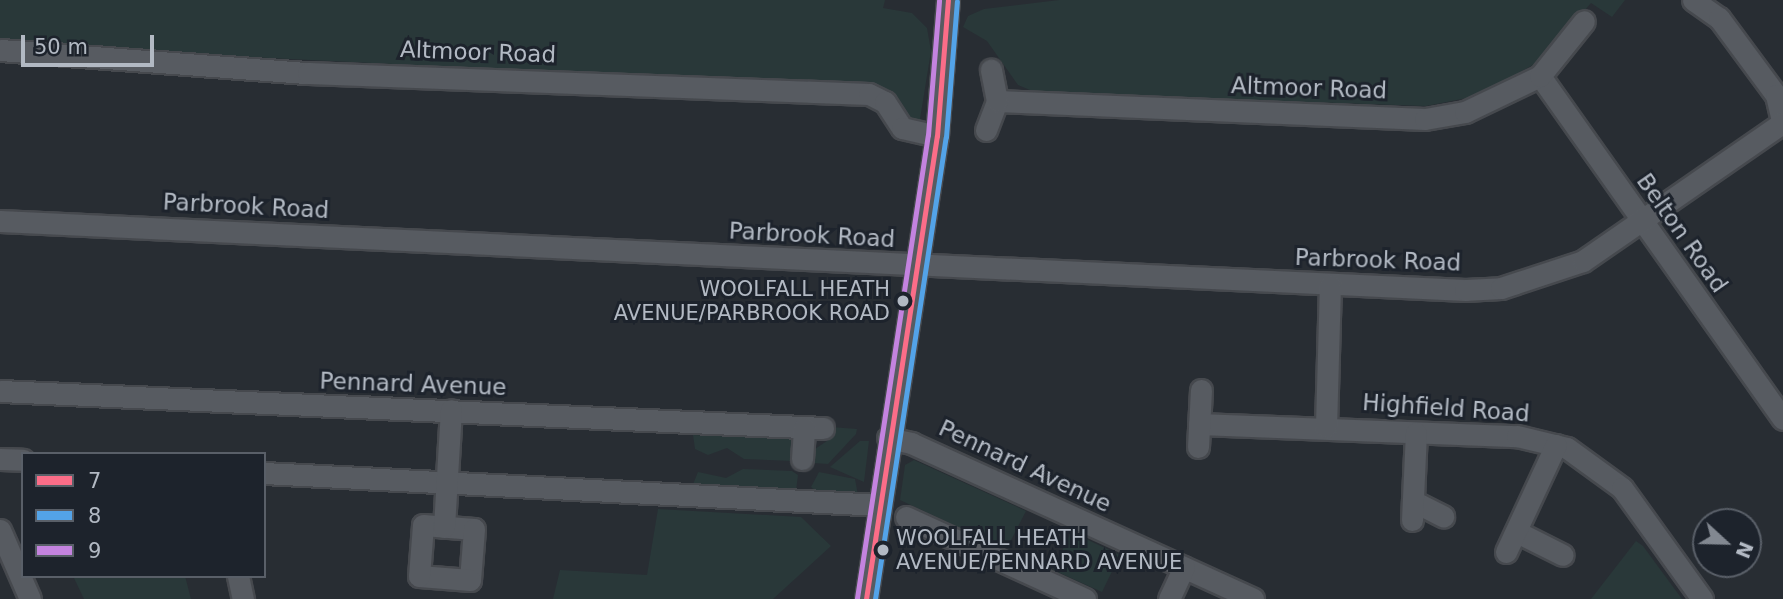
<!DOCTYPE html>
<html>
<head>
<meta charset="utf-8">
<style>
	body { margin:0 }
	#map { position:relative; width:1783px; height:599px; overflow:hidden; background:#282d33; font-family:"DejaVu Sans",sans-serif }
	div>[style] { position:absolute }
	.green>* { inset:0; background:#293839 }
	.roads { filter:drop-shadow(2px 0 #46494e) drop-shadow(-2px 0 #46494e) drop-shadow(0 2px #46494e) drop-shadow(0 -2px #46494e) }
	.street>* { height:21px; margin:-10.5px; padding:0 10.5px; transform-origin:10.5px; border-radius:10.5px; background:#575b61 }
	.bus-1>* { height:5px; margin:-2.5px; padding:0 2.5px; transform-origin:2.5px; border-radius:2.5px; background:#fb6d88 }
	.bus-2>* { height:5px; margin:-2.5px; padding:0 2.5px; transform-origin:2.5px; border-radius:2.5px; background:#53a3e8 }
	.bus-3>* { height:5px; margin:-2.5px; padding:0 2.5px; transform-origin:2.5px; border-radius:2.5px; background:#c483df }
	.dots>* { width:19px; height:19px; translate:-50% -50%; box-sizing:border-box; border:4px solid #1d232c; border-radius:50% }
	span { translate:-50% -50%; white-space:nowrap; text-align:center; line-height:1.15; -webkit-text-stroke:6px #1d232c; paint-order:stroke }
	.bus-label { font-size:21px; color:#b2b9c3 }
	.right { translate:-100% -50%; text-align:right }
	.left { translate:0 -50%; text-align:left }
	.street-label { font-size:23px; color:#b2b9c3 }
	.legend { position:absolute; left:21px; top:452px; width:245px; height:126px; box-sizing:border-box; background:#1d232c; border:2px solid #595f68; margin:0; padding:9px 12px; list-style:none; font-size:21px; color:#b2b9c3 }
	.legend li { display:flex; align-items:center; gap:14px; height:35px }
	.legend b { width:35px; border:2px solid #595f68 }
	.north { position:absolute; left:1692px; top:508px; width:70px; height:70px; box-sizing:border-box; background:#1d232c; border:2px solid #595f68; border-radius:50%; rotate:112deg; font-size:19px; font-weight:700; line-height:28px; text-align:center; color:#b2b9c3 }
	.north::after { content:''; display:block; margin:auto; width:24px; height:32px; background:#828891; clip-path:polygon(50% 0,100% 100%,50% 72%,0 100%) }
	.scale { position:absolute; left:21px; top:35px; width:133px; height:32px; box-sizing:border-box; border:4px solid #b2b9c3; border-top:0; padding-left:9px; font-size:21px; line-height:24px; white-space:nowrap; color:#b2b9c3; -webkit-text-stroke:5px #1d232c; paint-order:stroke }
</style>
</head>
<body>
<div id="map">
	<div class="green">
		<div style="clip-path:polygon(0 0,885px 0,883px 8px,912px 13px,927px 28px,931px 51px,920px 119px,912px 124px,849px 86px,0 45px)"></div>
		<div style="clip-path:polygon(1059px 0,1625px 0,1612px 17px,1591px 3px,1543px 59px,1505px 81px,1467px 98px,1426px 106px,1037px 93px,1018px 85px,987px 41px,963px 27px,968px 16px,984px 9px)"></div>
		<div style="clip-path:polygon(831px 427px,857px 429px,856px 434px,828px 464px,813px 463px,815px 449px,830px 439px)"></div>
		<div style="clip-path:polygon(693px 435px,795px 439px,792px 461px,744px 459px,727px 448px,708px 455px,695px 449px)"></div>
		<div style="clip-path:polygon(860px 441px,869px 441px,864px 482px,830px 467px)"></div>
		<div style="clip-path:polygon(914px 460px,1026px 511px,1009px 544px,1001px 547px,900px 500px,905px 465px)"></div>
		<div style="clip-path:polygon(743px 469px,792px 471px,798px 475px,796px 491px,691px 489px,698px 472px,726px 478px)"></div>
		<div style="clip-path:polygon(819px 472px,855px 479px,858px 495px,817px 492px,811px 487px)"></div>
		<div style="clip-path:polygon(658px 509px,801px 517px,831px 546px,773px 599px,553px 599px,560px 570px,647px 575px)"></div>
		<div style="clip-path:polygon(1071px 532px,1120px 555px,1102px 592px,1053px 570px)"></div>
		<div style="clip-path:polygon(1636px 541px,1643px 546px,1682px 599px,1591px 599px)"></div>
		<div style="clip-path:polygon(73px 576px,185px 576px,191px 599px,84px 599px)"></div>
	</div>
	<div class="roads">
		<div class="street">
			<div style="left:1693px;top:0;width:32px;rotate:35deg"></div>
			<div style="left:1719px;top:18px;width:96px;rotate:53.5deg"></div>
			<div style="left:1776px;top:95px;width:31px;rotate:77deg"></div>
			<div style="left:0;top:50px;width:309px;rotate:4.3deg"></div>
			<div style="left:308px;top:73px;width:561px;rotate:2.14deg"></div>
			<div style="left:869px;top:94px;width:18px;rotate:27deg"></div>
			<div style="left:885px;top:102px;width:31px;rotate:57deg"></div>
			<div style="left:902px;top:128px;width:36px;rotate:13deg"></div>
			<div style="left:1540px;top:76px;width:420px;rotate:54.7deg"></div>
			<div style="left:997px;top:101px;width:428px;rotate:2.4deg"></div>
			<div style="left:1425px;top:119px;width:41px;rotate:-9.9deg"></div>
			<div style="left:1465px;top:112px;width:83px;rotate:-25.6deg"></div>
			<div style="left:1540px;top:76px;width:70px;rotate:-51.3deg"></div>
			<div style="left:986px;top:130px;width:31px;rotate:-69deg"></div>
			<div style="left:997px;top:101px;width:32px;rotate:-101deg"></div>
			<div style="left:0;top:221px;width:1467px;rotate:2.7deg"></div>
			<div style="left:1465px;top:290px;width:36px;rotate:-3deg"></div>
			<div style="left:1501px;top:288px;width:86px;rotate:-18.2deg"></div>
			<div style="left:1583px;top:261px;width:242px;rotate:-34.7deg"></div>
			<div style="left:0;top:391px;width:824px;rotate:2.57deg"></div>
			<div style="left:1199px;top:424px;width:318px;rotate:2.2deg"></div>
			<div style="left:1517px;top:436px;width:51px;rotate:13.5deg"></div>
			<div style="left:1567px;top:448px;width:68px;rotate:36deg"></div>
			<div style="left:1622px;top:488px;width:137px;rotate:54.2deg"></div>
			<div style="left:1326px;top:427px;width:142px;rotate:-88.4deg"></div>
			<div style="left:888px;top:438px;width:24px;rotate:12deg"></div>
			<div style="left:911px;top:443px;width:376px;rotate:24.5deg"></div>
			<div style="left:1198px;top:447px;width:57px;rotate:-87deg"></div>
			<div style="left:0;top:459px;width:23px;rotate:2deg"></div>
			<div style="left:802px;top:459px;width:31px;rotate:-86deg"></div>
			<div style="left:264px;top:473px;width:617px;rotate:2.97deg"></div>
			<div style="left:1413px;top:501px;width:34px;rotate:27deg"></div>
			<div style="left:906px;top:517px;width:197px;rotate:24.6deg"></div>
			<div style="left:1412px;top:520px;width:87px;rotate:-87.4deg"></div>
			<div style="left:423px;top:525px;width:51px;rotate:4.5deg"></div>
			<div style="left:474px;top:529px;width:51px;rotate:94.5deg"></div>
			<div style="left:470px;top:580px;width:51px;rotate:-175.5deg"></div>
			<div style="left:419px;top:576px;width:51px;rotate:-85.5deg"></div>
			<div style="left:444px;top:527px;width:117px;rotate:-86.6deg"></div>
			<div style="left:0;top:530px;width:75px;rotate:66.5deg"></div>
			<div style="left:1517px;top:532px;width:51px;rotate:26.6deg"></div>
			<div style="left:1506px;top:552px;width:118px;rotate:-65deg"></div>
			<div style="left:238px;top:576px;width:24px;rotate:78deg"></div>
			<div style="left:866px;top:599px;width:468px;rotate:-81.3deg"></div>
			<div style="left:937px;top:136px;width:136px;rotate:-85.4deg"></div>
			<div style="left:1169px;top:599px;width:35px;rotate:-65deg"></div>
		</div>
	</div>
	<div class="bus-1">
		<div style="left:866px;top:599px;width:468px;rotate:-81.3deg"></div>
		<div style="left:937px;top:136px;width:136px;rotate:-85.4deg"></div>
	</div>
	<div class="bus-2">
		<div style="left:875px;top:599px;width:467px;rotate:-81.3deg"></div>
		<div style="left:946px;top:137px;width:136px;rotate:-85.4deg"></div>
	</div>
	<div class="bus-3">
		<div style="left:857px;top:598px;width:468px;rotate:-81.3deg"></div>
		<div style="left:928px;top:135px;width:135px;rotate:-85.3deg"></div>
	</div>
	<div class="dots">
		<div style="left:903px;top:301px;background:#b2b9c3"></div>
		<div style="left:883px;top:550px;background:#b2b9c3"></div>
	</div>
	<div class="bus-label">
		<span class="right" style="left:890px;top:301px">WOOLFALL HEATH<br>AVENUE/PARBROOK ROAD</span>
		<span class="left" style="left:896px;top:550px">WOOLFALL HEATH<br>AVENUE/PENNARD AVENUE</span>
	</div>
	<div class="street-label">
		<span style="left:478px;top:52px;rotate:2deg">Altmoor Road</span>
		<span style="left:1309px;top:88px;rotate:2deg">Altmoor Road</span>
		<span style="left:246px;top:206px;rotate:3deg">Parbrook Road</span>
		<span style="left:1682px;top:233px;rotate:55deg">Belton Road</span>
		<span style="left:812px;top:235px;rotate:3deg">Parbrook Road</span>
		<span style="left:1378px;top:260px;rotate:2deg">Parbrook Road</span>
		<span style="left:413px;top:384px;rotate:2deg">Pennard Avenue</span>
		<span style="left:1446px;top:408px;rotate:4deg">Highfield Road</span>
		<span style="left:1025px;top:466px;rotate:25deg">Pennard Avenue</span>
	</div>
	<ul class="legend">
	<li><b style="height:9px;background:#fb6d88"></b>7</li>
	<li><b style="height:9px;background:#53a3e8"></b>8</li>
	<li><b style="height:9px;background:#c483df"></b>9</li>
	</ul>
	<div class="north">N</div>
	<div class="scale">50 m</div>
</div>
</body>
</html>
